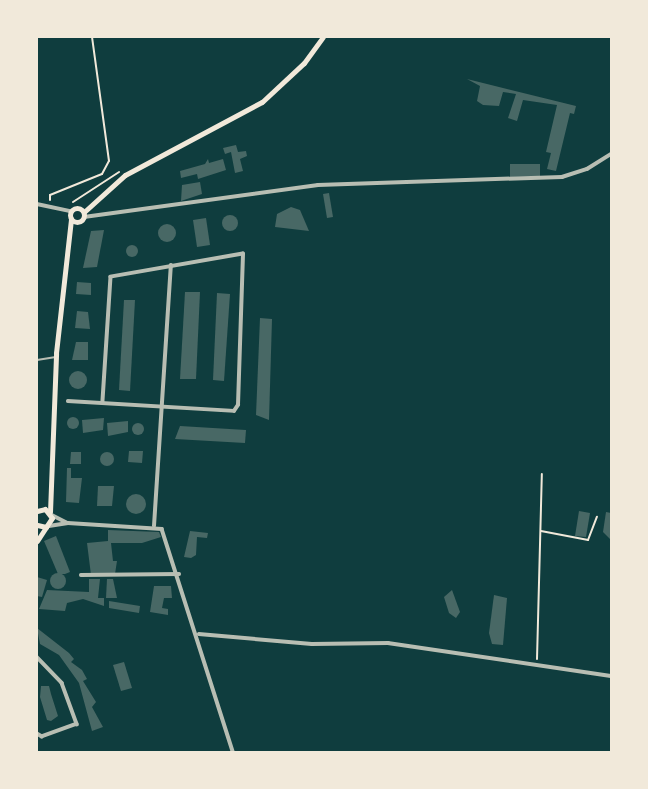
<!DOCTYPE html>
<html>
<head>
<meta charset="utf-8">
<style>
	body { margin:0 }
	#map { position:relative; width:648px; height:789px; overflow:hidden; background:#0f3d3e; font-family:Spectral,serif }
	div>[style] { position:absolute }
	.building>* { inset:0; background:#486865 }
	.round { border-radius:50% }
	.path>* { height:2px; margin:-1px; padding:0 1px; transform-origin:1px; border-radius:1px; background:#f1e9da }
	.service>* { height:2px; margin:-1px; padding:0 1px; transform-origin:1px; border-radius:1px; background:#b8beb3 }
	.minor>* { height:3.5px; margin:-1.75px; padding:0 1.75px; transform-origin:1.75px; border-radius:1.75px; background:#b8beb3 }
	.secondary>* { height:5px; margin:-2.5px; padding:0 2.5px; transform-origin:2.5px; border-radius:2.5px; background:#f1e9da }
	.secondary>.ring { margin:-2.5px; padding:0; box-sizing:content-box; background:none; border:5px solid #f1e9da; border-radius:50% }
	span { translate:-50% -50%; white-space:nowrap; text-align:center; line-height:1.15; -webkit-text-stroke:7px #f1e9da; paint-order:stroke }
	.frame { position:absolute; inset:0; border:38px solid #f1e9da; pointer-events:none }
</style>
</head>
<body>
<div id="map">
	<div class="building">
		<div style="clip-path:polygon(467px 79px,576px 106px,574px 114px,570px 113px,556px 171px,547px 169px,551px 153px,546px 152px,557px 105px,523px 100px,517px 121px,508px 118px,516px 94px,503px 92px,499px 106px,483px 105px,477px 101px,480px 86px)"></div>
		<div style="clip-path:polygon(236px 145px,238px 152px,246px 151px,247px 156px,240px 159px,243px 171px,235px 173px,231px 152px,225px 154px,223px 148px)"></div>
		<div style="clip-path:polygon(208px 159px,209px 163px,223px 159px,226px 170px,198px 179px,197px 174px,181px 178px,180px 171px,205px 164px)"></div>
		<div style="clip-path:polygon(510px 164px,540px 164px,540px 176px,510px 177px)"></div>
		<div style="clip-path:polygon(200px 182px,202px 194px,181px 201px,182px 185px)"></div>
		<div style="clip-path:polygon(329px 193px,333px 217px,327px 218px,323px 194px)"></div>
		<div style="clip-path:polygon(291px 207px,300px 210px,309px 231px,275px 227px,277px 214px)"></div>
		<div class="round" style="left:222px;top:215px;width:16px;height:16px"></div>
		<div style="clip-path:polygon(206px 218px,210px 245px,197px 247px,193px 220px)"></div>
		<div class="round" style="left:158px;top:224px;width:18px;height:18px"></div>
		<div style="clip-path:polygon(104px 230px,97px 267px,83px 268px,91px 231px)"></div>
		<div class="round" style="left:126px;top:245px;width:12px;height:12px"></div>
		<div style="clip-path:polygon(77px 282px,91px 283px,91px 295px,76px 294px)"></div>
		<div style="clip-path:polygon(185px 292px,200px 292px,196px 379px,180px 379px)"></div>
		<div style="clip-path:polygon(217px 293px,230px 294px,224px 381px,213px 380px)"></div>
		<div style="clip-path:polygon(124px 300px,135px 300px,130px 391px,119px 390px)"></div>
		<div style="clip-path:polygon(77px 311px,88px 312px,90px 329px,75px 328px)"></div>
		<div style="clip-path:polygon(260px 318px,272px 319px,269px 420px,256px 415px)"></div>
		<div style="clip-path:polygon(76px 342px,88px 342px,88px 360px,72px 360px)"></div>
		<div class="round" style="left:69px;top:371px;width:18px;height:18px"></div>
		<div class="round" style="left:67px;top:417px;width:12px;height:12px"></div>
		<div style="clip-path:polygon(104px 418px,103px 430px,83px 433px,82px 420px)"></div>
		<div style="clip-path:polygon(128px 421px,128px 432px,108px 436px,107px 423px)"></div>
		<div class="round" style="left:132px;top:423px;width:12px;height:12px"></div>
		<div style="clip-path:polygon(180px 426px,246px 430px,245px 443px,175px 439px)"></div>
		<div style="clip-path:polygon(129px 451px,143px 451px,142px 463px,128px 462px)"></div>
		<div class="round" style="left:100px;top:452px;width:14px;height:14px"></div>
		<div style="clip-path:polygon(71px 452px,81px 452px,81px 464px,70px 464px)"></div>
		<div style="clip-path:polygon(67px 468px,71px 468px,71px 478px,82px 478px,79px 503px,66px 502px)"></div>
		<div style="clip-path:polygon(98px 486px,114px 486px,112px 506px,97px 506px)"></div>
		<div class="round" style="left:126px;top:494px;width:20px;height:20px"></div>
		<div style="clip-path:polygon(579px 511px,590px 513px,586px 537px,575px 536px)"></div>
		<div style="clip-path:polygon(606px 512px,611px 513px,611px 540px,603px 532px)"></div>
		<div style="clip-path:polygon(108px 530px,159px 532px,161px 537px,142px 543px,111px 543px,113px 561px,117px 561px,115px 574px,91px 575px,87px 543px,108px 541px)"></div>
		<div style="clip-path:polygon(190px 531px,208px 533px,207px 538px,197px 537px,196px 555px,191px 558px,184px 557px)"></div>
		<div style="clip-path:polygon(56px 536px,70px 572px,65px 574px,58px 574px,44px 541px)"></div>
		<div class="round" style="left:50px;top:573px;width:16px;height:16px"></div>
		<div style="clip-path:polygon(37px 577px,47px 580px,42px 597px,37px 596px)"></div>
		<div style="clip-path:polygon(89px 579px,100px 579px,98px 598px,104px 598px,104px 606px,83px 599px,67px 603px,65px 611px,39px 609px,47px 590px,89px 592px)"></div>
		<div style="clip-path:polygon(107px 579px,113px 579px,117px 598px,106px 598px)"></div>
		<div style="clip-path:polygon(154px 586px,171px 586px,172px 598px,164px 598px,162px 608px,168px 609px,168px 615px,150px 612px)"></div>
		<div style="clip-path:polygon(452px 590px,460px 612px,456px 618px,449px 613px,444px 597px)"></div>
		<div style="clip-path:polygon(494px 595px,507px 598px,503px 645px,492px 644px,489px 633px)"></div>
		<div style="clip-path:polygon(109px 601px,140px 606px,139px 613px,109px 608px)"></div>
		<div style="clip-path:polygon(37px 628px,69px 653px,74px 659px,71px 662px,82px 670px,87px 679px,83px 681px,96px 702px,92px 707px,103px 727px,92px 731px,79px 683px,59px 655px,40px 644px)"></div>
		<div style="clip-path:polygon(124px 662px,132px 688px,121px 691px,113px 665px)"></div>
		<div style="clip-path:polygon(41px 686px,49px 686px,51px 694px,58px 716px,51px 721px,47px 720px,40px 697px)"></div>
	</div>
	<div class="path">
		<div style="left:50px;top:200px;width:5px;rotate:-90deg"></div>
		<div style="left:50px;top:195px;width:56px;rotate:-22deg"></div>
		<div style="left:102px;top:174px;width:15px;rotate:-62deg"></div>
		<div style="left:109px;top:161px;width:125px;rotate:-97.8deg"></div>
		<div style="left:73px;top:202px;width:55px;rotate:-33.1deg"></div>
		<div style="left:541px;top:531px;width:48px;rotate:10.8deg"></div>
		<div style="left:588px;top:540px;width:25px;rotate:-69deg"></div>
		<div style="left:537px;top:659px;width:185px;rotate:-88.5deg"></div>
	</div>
	<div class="service">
		<div style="left:37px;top:360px;width:19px;rotate:-9deg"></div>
	</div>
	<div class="minor">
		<div style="left:37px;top:204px;width:35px;rotate:12deg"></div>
		<div style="left:84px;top:217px;width:236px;rotate:-7.8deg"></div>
		<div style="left:318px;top:185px;width:244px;rotate:-1.9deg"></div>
		<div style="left:562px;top:177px;width:26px;rotate:-18deg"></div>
		<div style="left:587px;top:169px;width:28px;rotate:-32deg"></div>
		<div style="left:68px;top:401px;width:166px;rotate:3.4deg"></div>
		<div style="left:234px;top:411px;width:7px;rotate:-56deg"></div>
		<div style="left:238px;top:405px;width:151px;rotate:-88.1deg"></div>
		<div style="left:243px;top:254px;width:134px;rotate:170.1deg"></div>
		<div style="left:111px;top:277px;width:125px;rotate:93.7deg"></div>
		<div style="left:52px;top:515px;width:16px;rotate:27deg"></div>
		<div style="left:49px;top:526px;width:19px;rotate:-9deg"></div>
		<div style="left:68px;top:523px;width:94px;rotate:3.7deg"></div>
		<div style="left:162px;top:529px;width:234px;rotate:72.3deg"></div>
		<div style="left:154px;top:526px;width:261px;rotate:-86.3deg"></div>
		<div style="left:81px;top:575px;width:98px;rotate:-0.6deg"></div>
		<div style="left:199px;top:634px;width:113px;rotate:5.1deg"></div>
		<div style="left:312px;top:644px;width:76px;rotate:-0.8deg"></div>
		<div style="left:388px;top:643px;width:225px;rotate:8.4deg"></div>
		<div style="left:37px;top:657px;width:36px;rotate:46deg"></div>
		<div style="left:62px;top:683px;width:44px;rotate:69.9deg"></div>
		<div style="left:77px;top:724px;width:37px;rotate:160deg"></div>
		<div style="left:42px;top:737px;width:6px;rotate:-149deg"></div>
	</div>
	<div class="secondary">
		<div class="ring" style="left:70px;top:208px;width:9px;height:9px"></div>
		<div style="left:84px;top:212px;width:55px;rotate:-42.1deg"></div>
		<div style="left:125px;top:175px;width:155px;rotate:-28.1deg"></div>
		<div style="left:262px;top:102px;width:57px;rotate:-42.9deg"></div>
		<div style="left:304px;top:63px;width:32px;rotate:-54deg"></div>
		<div style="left:37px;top:511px;width:8px;rotate:-14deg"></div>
		<div style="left:45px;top:509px;width:11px;rotate:52deg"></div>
		<div style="left:52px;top:518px;width:11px;rotate:124deg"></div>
		<div style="left:46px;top:527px;width:9px;rotate:-167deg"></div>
		<div style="left:50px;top:512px;width:159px;rotate:-87.8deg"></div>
		<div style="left:56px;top:353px;width:135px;rotate:-83.6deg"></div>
		<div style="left:37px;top:541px;width:17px;rotate:-57deg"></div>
	</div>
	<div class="frame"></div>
</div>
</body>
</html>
